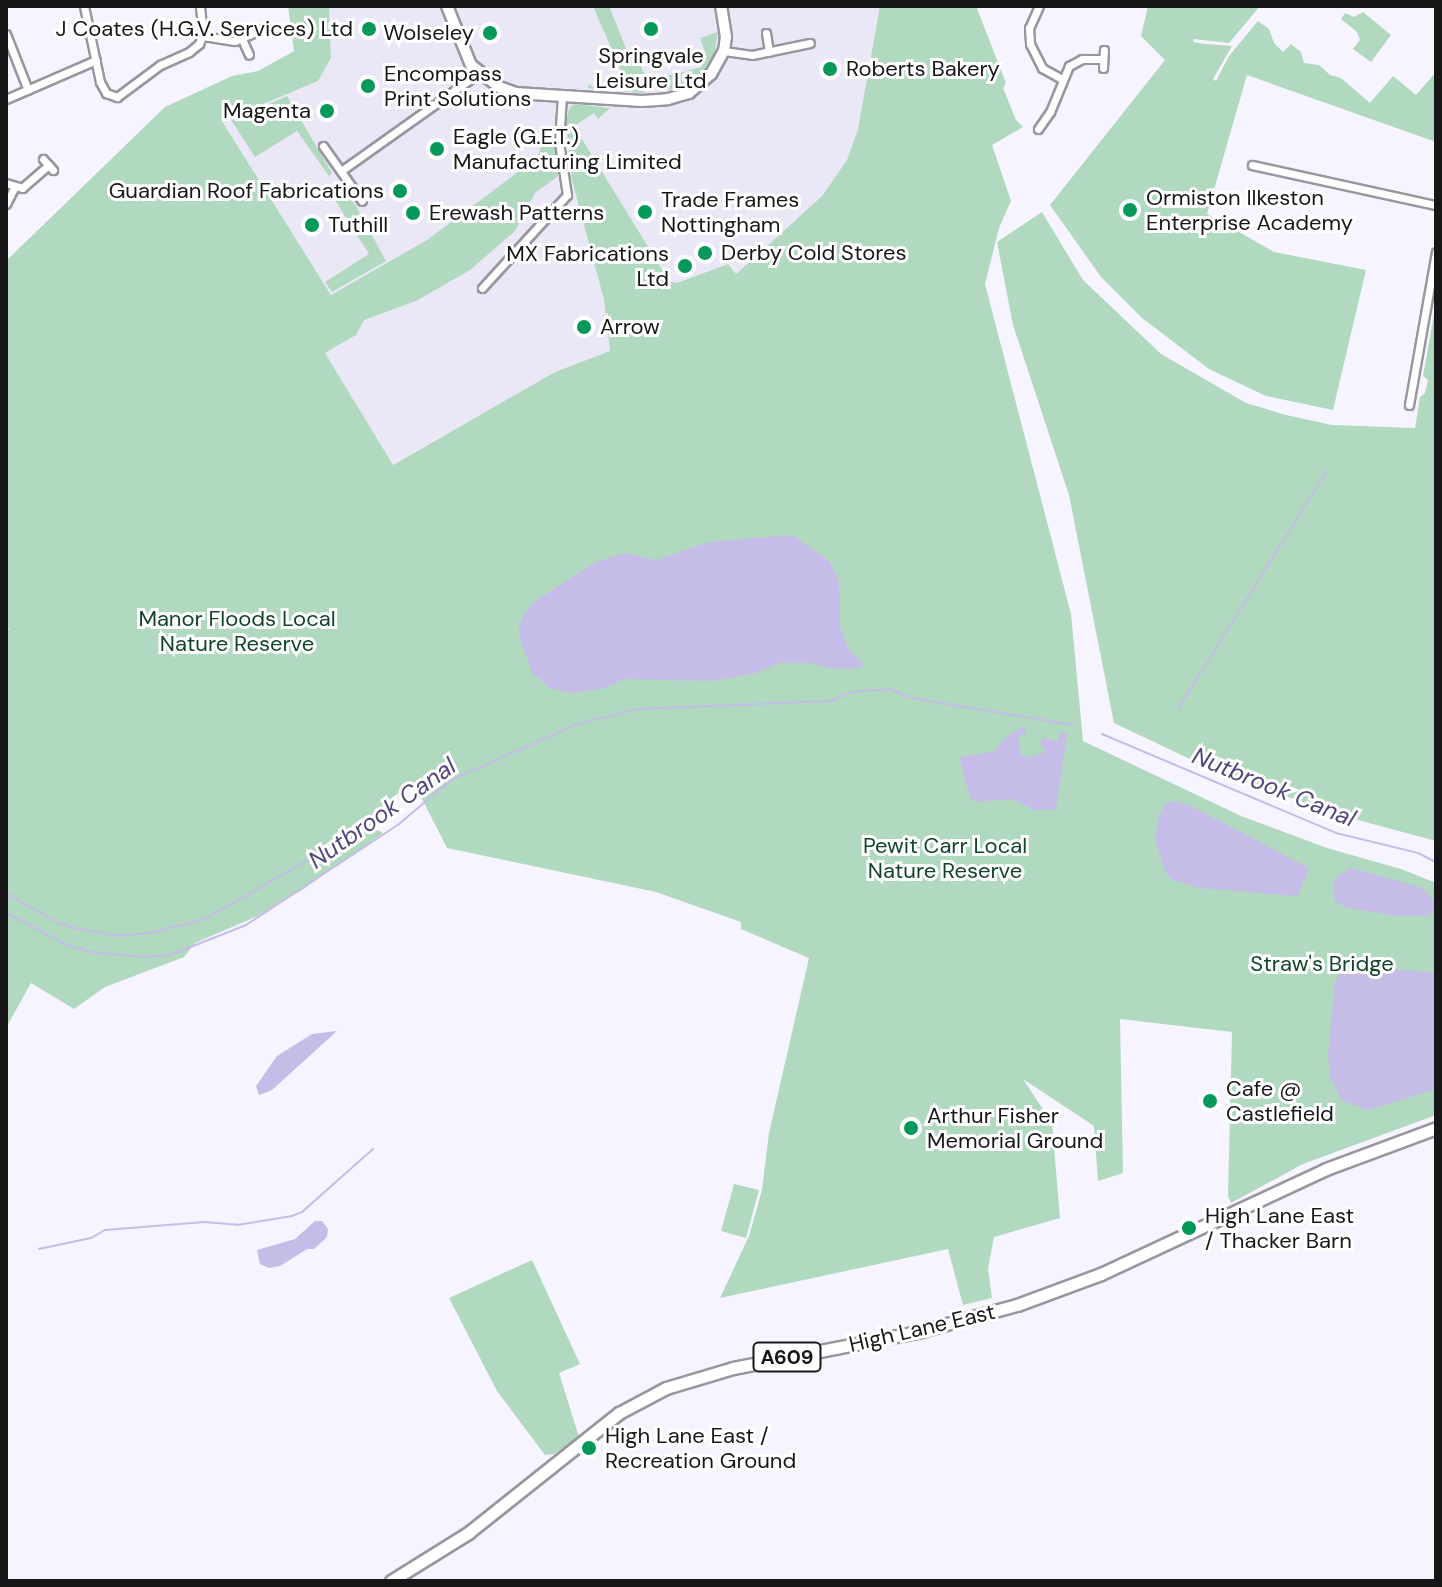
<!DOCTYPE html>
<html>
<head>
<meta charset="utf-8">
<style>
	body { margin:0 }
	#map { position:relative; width:1442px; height:1587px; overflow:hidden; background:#f6f4fe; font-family:"DM Sans",sans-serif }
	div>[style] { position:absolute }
	.built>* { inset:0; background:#eae7f7 }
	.green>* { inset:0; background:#b1d9bf }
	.water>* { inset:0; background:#c5bce7 }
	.stream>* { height:2px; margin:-1px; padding:0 1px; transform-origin:1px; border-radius:1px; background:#c5bce7 }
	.roads { filter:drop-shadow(2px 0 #98969f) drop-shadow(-2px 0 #98969f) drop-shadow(0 2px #98969f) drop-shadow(0 -2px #98969f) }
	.street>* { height:7px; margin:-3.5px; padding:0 3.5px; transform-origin:3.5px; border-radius:3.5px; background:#fff }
	.secondary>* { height:10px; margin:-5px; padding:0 5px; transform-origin:5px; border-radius:5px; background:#fff }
	.primary>* { height:11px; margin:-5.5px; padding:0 5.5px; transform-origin:5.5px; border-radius:5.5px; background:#fff }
	.dots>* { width:22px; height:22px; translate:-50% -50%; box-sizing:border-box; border:4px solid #fff; border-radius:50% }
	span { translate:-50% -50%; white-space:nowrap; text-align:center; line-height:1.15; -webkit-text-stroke:6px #fff; paint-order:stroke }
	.shield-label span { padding:2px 6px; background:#fff; border:2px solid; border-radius:6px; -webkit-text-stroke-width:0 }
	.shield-label { font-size:20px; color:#17171a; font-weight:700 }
	.poi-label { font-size:22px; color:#17171a }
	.right { translate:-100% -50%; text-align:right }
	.left { translate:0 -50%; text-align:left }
	.park-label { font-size:22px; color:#11452a }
	.street-label { font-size:22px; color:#17171a }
	.water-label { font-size:24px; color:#53447b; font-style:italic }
	.frame { position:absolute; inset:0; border:8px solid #17171a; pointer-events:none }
</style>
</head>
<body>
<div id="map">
	<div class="built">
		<div style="clip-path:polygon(329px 6px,880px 6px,858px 129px,847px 160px,822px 196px,735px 274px,727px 264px,677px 283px,669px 281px,574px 126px,567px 129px,572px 180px,604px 300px,610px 351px,555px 372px,392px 465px,325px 353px,356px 335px,222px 120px,318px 81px,331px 58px)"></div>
	</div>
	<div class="green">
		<div style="clip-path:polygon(288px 6px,329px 6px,331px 58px,318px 81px,222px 121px,331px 295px,427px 240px,538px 157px,544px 133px,554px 133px,558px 176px,535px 193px,515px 231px,470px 270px,416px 301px,364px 320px,356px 335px,325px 353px,393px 465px,555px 372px,610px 351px,604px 300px,572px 180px,566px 119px,570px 107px,575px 104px,610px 108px,598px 119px,594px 113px,574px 126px,669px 281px,677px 283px,728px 264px,736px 274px,822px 196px,847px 160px,858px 129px,880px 6px,976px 6px,1006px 83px,1003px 88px,1016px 120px,1023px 127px,992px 145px,1011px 201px,999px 228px,985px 284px,1071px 614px,1083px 741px,1241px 816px,1327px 848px,1401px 869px,1436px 883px,1436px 1115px,1303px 1164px,1231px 1203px,1228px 1196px,1232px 1032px,1120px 1019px,1123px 1173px,1098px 1181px,1094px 1126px,1023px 1079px,1052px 1123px,1060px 1218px,994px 1237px,988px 1269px,992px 1298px,963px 1305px,948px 1249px,720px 1298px,749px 1236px,762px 1190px,769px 1133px,809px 958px,741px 929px,741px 922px,656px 892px,447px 848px,415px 785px,359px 824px,364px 823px,383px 833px,302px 890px,258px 916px,195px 943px,184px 957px,105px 987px,74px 1009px,31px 983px,6px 1028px,6px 634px,9px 629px,6px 626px,6px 261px,165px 107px,232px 76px,258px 71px,294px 51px)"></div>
		<div style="clip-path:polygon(593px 6px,609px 6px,627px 51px,634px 50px,649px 85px,643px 93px,588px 88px,589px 84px,594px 88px,628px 87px)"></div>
		<div style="clip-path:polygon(1148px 6px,1260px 6px,1229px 43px,1194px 39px,1193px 42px,1205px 44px,1232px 46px,1213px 79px,1216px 81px,1229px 56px,1258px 21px,1269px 29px,1274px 43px,1283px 52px,1291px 44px,1301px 52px,1304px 63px,1319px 65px,1330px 75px,1341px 78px,1370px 103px,1393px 76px,1416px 95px,1436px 72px,1436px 142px,1247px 75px,1207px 214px,1274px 252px,1366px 270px,1333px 410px,1266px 396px,1209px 369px,1142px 318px,1101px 277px,1050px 205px,1165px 60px,1141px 36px)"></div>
		<div style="clip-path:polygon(1363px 12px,1391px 35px,1371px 62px,1353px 49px,1360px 40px,1357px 32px,1341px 19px,1345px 13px,1354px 17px)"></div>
		<div style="clip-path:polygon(718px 32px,714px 55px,700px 76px,680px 88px,660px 91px,658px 78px,702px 67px,700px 61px,707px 57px,700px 38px)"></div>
		<div style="clip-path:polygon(287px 96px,332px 173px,329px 176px,297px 131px,255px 157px,231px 120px)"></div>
		<div style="clip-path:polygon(337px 181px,356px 206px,386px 261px,332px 292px,325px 282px,369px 254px,330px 192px)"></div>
		<div style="clip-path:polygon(1042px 212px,1083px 280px,1161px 354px,1246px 403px,1286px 415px,1332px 425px,1415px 428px,1420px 397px,1425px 393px,1428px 380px,1423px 376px,1436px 303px,1436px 841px,1328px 812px,1194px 761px,1114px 723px,1069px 495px,1013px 325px,997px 242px)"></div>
		<div style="clip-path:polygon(734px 1184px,759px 1190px,746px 1238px,721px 1231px)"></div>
		<div style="clip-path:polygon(532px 1260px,580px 1364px,559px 1373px,579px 1437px,554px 1454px,545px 1455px,497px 1391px,449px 1298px)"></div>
	</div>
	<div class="water">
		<div style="clip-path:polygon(779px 536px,794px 536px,829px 561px,839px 581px,840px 627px,848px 648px,863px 664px,861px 668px,833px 669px,810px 663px,779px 663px,756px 673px,713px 681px,625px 679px,601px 689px,569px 693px,550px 688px,533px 674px,520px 640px,519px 625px,525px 612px,535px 601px,596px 562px,624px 553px,656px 560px,709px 542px)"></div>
		<div style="clip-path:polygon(1026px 725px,1026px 733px,1018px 739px,1021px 755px,1028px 758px,1045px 752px,1040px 742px,1043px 738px,1057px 741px,1061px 732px,1067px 733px,1056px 810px,1034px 810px,1012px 799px,976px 802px,970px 798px,959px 757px,993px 752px,1006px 737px)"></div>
		<div style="clip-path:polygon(1174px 801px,1191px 806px,1309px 868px,1298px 896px,1198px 888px,1171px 879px,1164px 870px,1155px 839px,1160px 813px,1166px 803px)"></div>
		<div style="clip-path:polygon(1351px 868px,1423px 888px,1435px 903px,1433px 911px,1429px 916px,1397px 916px,1348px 908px,1335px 902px,1333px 886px,1337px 876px)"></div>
		<div style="clip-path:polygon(1368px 967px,1436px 973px,1436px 1089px,1368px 1110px,1341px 1100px,1330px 1077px,1328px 1054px,1335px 982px,1340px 973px)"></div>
		<div style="clip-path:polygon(337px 1031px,272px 1090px,259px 1095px,256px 1086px,277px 1056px,312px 1034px)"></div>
		<div style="clip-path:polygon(315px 1221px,322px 1221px,328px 1229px,327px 1237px,314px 1249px,307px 1249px,280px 1266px,269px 1268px,260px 1264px,257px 1250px,295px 1239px)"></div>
	</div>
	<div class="stream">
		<div style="left:1178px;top:709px;width:281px;rotate:-58deg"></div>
		<div style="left:1102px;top:734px;width:254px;rotate:22.9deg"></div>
		<div style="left:1336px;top:833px;width:84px;rotate:13.7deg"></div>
		<div style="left:1418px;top:853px;width:20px;rotate:27deg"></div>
		<div style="left:6px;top:893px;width:60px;rotate:30deg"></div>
		<div style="left:58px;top:923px;width:18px;rotate:16deg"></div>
		<div style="left:75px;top:928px;width:44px;rotate:10.5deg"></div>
		<div style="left:118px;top:936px;width:32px;rotate:-5deg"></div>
		<div style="left:150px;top:933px;width:57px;rotate:-14.3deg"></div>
		<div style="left:205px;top:919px;width:197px;rotate:-29.8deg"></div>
		<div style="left:6px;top:913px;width:67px;rotate:27.7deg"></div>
		<div style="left:65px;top:944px;width:28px;rotate:17deg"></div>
		<div style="left:92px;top:952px;width:51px;rotate:5.6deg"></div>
		<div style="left:143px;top:957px;width:27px;rotate:-4deg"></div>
		<div style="left:170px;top:955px;width:82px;rotate:-21.5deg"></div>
		<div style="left:246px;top:925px;width:183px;rotate:-33.4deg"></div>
		<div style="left:399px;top:824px;width:68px;rotate:-40.2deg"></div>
		<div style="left:451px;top:780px;width:138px;rotate:-24deg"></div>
		<div style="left:577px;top:724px;width:62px;rotate:-14deg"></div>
		<div style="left:637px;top:709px;width:194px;rotate:-2.4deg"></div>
		<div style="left:831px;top:701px;width:27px;rotate:-22deg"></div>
		<div style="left:856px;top:691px;width:33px;rotate:-3deg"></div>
		<div style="left:889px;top:689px;width:30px;rotate:20deg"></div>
		<div style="left:917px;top:699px;width:159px;rotate:9.4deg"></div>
		<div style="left:39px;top:1249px;width:53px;rotate:-11.9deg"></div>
		<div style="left:91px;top:1238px;width:16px;rotate:-30deg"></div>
		<div style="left:105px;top:1230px;width:100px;rotate:-4.6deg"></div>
		<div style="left:205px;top:1222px;width:32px;rotate:5deg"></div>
		<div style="left:237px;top:1225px;width:56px;rotate:-9.3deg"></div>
		<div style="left:292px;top:1216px;width:11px;rotate:-22deg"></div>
		<div style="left:302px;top:1212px;width:95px;rotate:-41.6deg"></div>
		<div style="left:1433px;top:1581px;width:5px;rotate:-53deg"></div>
	</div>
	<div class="roads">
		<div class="street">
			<div style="left:84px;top:6px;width:78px;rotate:78.1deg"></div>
			<div style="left:100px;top:82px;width:13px;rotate:61deg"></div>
			<div style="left:106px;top:93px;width:12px;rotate:20deg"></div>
			<div style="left:117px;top:97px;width:54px;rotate:-36.7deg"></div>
			<div style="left:160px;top:65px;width:32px;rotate:-24deg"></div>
			<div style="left:189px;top:52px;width:13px;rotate:-39deg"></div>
			<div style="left:199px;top:44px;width:13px;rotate:-72deg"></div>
			<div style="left:203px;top:32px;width:26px;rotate:-97deg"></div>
			<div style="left:1039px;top:6px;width:24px;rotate:114deg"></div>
			<div style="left:1029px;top:28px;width:16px;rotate:86deg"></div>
			<div style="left:1030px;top:44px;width:27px;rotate:63deg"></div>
			<div style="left:1042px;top:68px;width:23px;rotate:29deg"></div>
			<div style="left:766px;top:33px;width:19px;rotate:81deg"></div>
			<div style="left:6px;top:34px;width:60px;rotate:68.6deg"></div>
			<div style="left:203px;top:36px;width:32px;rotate:9deg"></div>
			<div style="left:235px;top:41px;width:35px;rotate:-24deg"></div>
			<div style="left:242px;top:39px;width:17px;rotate:66deg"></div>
			<div style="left:724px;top:51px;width:28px;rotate:8deg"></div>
			<div style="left:752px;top:55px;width:59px;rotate:-11.7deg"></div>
			<div style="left:1103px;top:68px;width:18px;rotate:-87deg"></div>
			<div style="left:6px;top:99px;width:98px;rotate:-23.4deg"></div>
			<div style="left:1038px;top:129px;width:21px;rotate:-55deg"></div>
			<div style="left:1050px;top:112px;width:50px;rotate:-67.6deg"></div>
			<div style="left:1069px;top:66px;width:15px;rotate:-28deg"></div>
			<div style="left:1082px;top:59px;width:21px"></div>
			<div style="left:323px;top:146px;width:67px;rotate:54.7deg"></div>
			<div style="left:43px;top:159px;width:15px;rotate:48deg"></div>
			<div style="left:1252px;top:165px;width:188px;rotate:12.3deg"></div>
			<div style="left:341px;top:171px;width:169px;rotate:-35.4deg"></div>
			<div style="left:6px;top:183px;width:17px;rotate:17deg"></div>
			<div style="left:22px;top:188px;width:35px;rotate:-41deg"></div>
			<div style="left:6px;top:204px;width:18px;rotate:-63deg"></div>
			<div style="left:482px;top:288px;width:126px;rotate:-47.6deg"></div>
			<div style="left:567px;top:195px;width:54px;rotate:-98.6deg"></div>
			<div style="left:559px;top:142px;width:46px;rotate:-86.3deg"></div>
			<div style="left:1409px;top:405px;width:155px;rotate:-80deg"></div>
		</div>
		<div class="secondary">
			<div style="left:447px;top:6px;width:64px;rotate:67.9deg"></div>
			<div style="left:471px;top:65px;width:36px;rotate:38deg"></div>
			<div style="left:499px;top:87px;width:18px;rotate:19deg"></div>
			<div style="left:516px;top:93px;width:126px;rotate:3.6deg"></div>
			<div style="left:642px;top:101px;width:26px;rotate:-4deg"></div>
			<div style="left:668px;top:99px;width:22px;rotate:-16deg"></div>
			<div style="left:689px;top:93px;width:29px;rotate:-41deg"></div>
			<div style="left:711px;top:74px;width:26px;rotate:-61deg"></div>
			<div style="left:724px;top:51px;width:14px;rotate:-82deg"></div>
			<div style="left:726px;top:37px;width:31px;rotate:-99deg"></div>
		</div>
		<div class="primary">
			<div style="left:391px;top:1581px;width:91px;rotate:-31.9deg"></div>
			<div style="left:468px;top:1533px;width:193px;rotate:-38.5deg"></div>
			<div style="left:619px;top:1413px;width:53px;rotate:-28deg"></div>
			<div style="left:666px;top:1388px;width:70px;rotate:-16.6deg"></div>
			<div style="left:733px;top:1368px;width:192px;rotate:-11.1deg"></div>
			<div style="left:921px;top:1331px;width:99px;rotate:-15.2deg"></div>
			<div style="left:1017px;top:1305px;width:90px;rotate:-20.3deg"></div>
			<div style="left:1101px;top:1274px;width:248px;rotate:-25deg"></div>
			<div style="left:1326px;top:1169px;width:117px;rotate:-20.4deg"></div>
		</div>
	</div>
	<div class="dots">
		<div style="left:369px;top:29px;background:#04985a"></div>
		<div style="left:651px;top:29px;background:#04985a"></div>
		<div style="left:490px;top:33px;background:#04985a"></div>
		<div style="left:830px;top:69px;background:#04985a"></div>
		<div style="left:368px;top:86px;background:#04985a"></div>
		<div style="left:327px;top:111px;background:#04985a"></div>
		<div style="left:437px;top:149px;background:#04985a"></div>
		<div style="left:400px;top:191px;background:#04985a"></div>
		<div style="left:1130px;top:210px;background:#04985a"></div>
		<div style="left:645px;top:212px;background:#04985a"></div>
		<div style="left:413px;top:213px;background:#04985a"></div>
		<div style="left:312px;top:225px;background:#04985a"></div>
		<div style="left:705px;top:253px;background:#04985a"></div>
		<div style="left:685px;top:266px;background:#04985a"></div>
		<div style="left:584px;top:327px;background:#04985a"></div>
		<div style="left:1210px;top:1101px;background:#04985a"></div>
		<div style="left:911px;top:1128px;background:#04985a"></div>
		<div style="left:1189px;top:1228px;background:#04985a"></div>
		<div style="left:589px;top:1448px;background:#04985a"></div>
	</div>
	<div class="shield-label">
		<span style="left:787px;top:1357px">A609</span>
	</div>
	<div class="poi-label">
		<span class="right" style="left:353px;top:29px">J Coates (H.G.V. Services) Ltd</span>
		<span class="right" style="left:474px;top:33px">Wolseley</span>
		<span style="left:651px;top:68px">Springvale<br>Leisure Ltd</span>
		<span class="left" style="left:846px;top:69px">Roberts Bakery</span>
		<span class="left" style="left:384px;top:86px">Encompass<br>Print Solutions</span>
		<span class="right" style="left:311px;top:111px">Magenta</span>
		<span class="left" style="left:453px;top:149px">Eagle (G.E.T.)<br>Manufacturing Limited</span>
		<span class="right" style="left:384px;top:191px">Guardian Roof Fabrications</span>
		<span class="left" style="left:1146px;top:210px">Ormiston Ilkeston<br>Enterprise Academy</span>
		<span class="left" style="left:661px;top:212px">Trade Frames<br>Nottingham</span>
		<span class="left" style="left:429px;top:213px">Erewash Patterns</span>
		<span class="left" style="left:328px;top:225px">Tuthill</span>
		<span class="right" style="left:669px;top:266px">MX Fabrications<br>Ltd</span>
		<span class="left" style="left:721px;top:253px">Derby Cold Stores</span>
		<span class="left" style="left:600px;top:327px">Arrow</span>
		<span class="left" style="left:1226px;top:1101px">Cafe @<br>Castlefield</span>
		<span class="left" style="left:927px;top:1128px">Arthur Fisher<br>Memorial Ground</span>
		<span class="left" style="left:1205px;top:1228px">High Lane East<br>/ Thacker Barn</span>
		<span class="left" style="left:605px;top:1448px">High Lane East /<br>Recreation Ground</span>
	</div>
	<div class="park-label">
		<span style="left:237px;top:631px">Manor Floods Local<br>Nature Reserve</span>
		<span style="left:945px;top:858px">Pewit Carr Local<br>Nature Reserve</span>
		<span style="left:1322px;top:964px">Straw's Bridge</span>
	</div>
	<div class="street-label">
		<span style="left:922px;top:1328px;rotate:-13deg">High Lane East</span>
	</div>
	<div class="water-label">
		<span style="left:1274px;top:787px;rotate:22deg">Nutbrook Canal</span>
		<span style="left:382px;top:813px;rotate:-35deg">Nutbrook Canal</span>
	</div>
	<div class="frame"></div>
</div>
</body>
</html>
